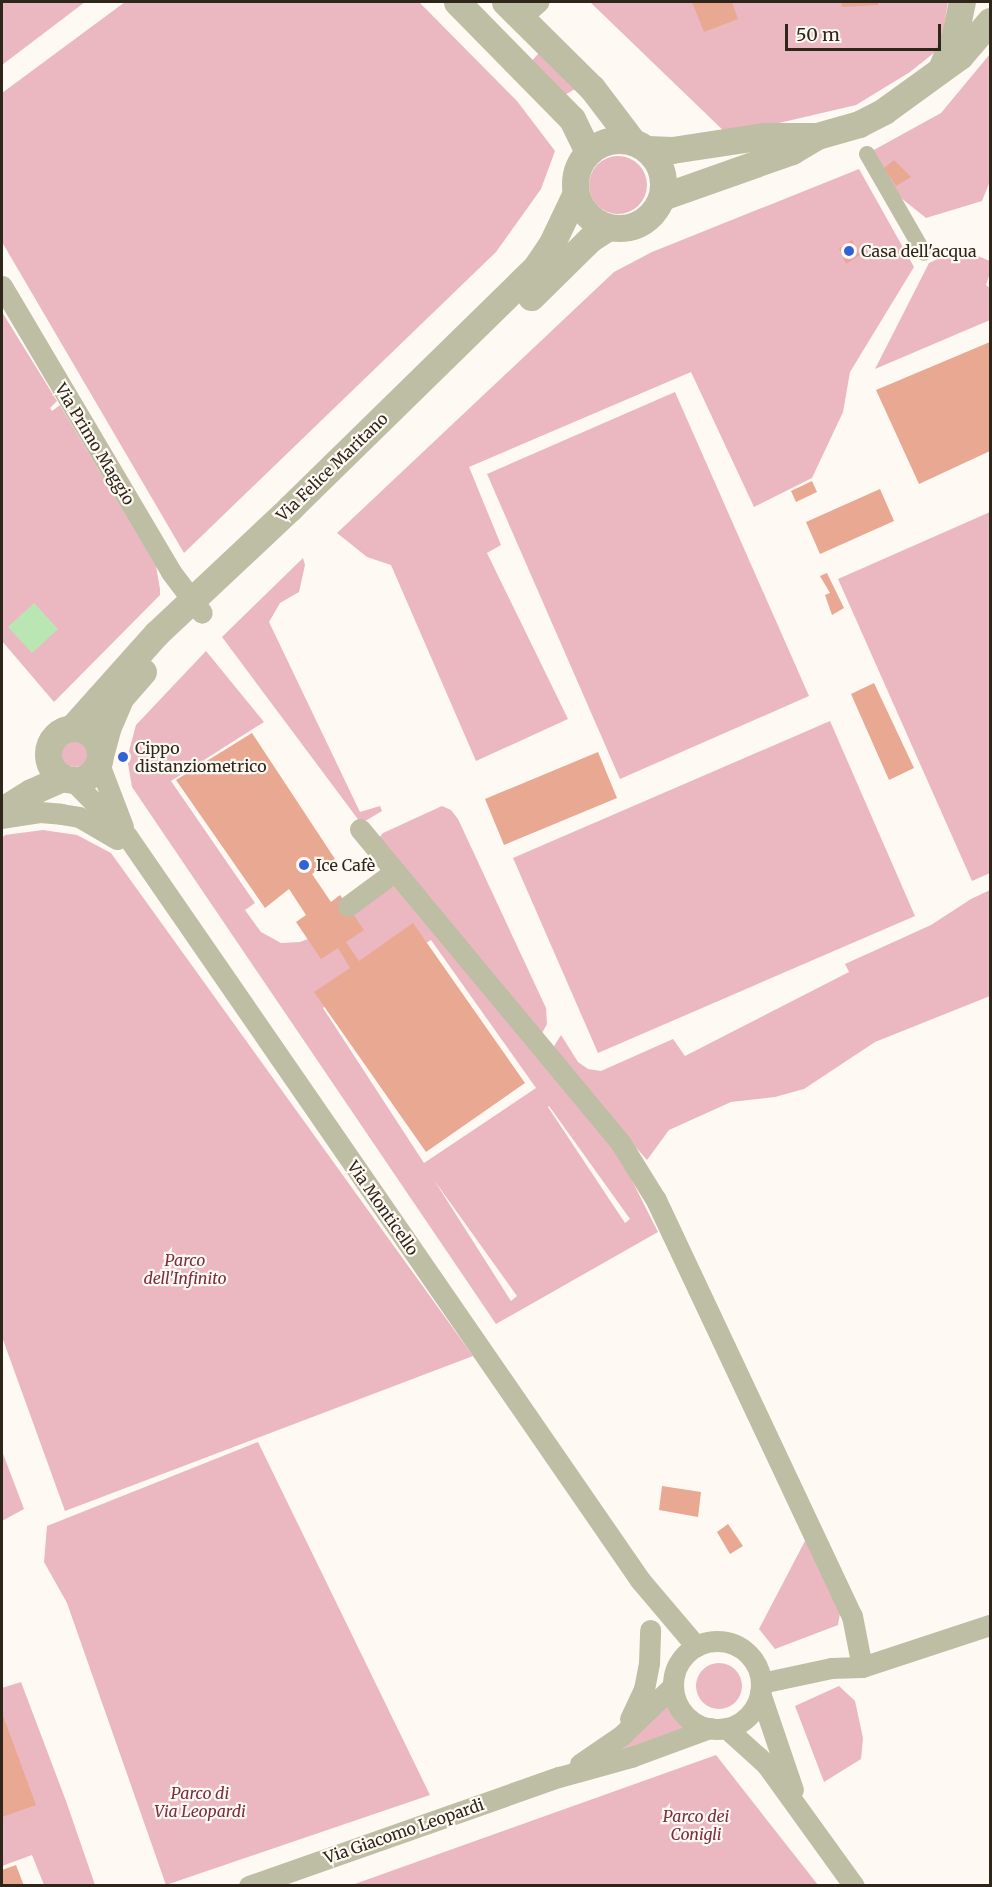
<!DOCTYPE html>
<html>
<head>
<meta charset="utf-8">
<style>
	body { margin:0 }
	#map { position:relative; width:992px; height:1887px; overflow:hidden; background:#fef9f3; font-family:Merriweather,serif }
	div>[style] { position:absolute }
	.green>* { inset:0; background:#ebb8c2 }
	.round { border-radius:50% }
	.water>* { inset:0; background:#bae6b4 }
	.building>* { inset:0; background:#e8a892 }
	.pedestrian>* { height:16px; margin:-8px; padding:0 8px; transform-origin:8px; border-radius:8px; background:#bebea4 }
	.minor>* { height:21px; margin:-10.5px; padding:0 10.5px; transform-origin:10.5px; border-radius:10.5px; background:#bebea4 }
	.minor>.ring { margin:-10.5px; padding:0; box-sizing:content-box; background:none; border:21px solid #bebea4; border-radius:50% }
	.tertiary>* { height:27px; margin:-13.5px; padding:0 13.5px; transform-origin:13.5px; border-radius:13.5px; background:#bebea4 }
	.tertiary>.ring { margin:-13.5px; padding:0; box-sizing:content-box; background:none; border:27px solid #bebea4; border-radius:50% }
	.dots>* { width:16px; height:16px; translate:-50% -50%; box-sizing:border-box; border:3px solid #fef9f3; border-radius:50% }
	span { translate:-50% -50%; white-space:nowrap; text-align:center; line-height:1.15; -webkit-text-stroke:4.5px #fef9f3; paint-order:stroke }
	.poi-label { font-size:16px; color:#2f261b }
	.left { translate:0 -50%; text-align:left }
	.street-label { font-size:16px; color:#2f261b }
	.park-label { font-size:16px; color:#7a2b42; font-style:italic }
	.frame { position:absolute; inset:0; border:3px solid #2f261b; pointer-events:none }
	.scale { position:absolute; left:785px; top:24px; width:156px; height:27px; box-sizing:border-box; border:3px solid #2f261b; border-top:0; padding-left:8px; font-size:18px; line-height:21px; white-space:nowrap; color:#2f261b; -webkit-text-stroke:4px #fef9f3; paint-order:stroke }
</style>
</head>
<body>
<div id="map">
	<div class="green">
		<div style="clip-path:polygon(2px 2px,85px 2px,2px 65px)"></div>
		<div style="clip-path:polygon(125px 2px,419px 2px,517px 101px,555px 151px,541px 189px,496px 252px,184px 553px,2px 242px,2px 93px)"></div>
		<div style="clip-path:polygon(590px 2px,948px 2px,940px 48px,910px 72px,856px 105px,728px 135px)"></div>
		<div style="clip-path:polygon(539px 53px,575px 89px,563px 96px,530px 63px)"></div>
		<div style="clip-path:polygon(990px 54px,990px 181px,982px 201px,926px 218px,896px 194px,872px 151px,941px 113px)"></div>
		<div class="round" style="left:589px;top:156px;width:58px;height:58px"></div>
		<div style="clip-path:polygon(859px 169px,914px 267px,850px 372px,843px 412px,812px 478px,754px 507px,691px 372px,469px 467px,501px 545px,487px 553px,568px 719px,476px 761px,391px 565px,367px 557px,337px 533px,614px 272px,652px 252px)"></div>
		<div style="clip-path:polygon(968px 252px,990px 261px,990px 273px,986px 285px,990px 288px,990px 320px,875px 369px,929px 263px,944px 256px)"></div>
		<div style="clip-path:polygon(2px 312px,57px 401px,50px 408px,52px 411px,60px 405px,156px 566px,160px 589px,160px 595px,54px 702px,2px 641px)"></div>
		<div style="clip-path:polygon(675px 392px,809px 696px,620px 779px,487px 474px)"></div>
		<div style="clip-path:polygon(990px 512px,990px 873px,972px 881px,838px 579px)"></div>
		<div style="clip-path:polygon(303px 558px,305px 565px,299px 592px,280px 603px,269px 622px,360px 812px,380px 806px,382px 811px,367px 820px,360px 822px,222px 637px)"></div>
		<div style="clip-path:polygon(evenodd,206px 651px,264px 722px,171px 781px,255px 903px,245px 910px,261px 932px,281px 943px,300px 942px,316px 936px,395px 878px,612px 1141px,658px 1232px,496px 1324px,132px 787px,127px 758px,136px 725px,206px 651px,431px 940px,536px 1088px,424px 1163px,323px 1008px,431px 940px,206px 651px,549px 1106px,630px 1219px,625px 1223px,548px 1107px,549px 1106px,206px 651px,434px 1180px,517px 1296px,511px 1301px,434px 1180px)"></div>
		<div style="clip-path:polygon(830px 721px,915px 916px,598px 1053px,513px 858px)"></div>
		<div class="round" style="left:59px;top:737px;width:30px;height:30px"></div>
		<div style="clip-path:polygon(442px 806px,451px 810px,458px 819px,546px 1008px,547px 1024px,541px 1035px,378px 839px,383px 833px)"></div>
		<div style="clip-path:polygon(43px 830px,77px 835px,111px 853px,473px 1356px,65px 1511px,2px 1337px,2px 838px,5px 835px)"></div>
		<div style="clip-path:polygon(990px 890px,990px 996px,875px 1042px,804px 1089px,775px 1097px,731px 1102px,669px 1130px,647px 1160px,551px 1051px,561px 1035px,578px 1062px,588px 1069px,601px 1071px,673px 1039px,685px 1056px,849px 972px,845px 964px,931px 925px,971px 899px)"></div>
		<div style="clip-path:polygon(258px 1442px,430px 1795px,166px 1885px,67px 1603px,44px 1562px,47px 1526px)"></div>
		<div style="clip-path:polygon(2px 1451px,24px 1509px,2px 1521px)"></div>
		<div style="clip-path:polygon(806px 1539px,840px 1613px,838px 1625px,775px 1649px,759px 1629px)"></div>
		<div class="round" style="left:696px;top:1663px;width:46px;height:46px"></div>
		<div style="clip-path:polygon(21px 1682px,66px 1801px,95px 1885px,44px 1885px,32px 1855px,2px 1866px,2px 1688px)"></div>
		<div style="clip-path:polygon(839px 1686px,855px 1701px,863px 1738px,861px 1759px,824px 1782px,795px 1706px)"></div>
		<div style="clip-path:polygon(668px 1699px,670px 1707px,688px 1726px,615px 1753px)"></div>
		<div style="clip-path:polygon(716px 1755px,818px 1885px,352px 1885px)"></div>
	</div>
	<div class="water">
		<div style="clip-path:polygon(34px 603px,58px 629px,32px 653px,8px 627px)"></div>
	</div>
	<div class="building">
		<div style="clip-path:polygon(692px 2px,732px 2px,738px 19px,704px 32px)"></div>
		<div style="clip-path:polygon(841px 2px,878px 2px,878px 5px,842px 7px)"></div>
		<div style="clip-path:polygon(894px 160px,911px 177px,896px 186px,884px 168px)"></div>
		<div style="clip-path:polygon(852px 240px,860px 255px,846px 264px,839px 248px)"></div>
		<div style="clip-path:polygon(990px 342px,990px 451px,919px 484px,876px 390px)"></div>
		<div style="clip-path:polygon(812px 481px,817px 492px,796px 502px,791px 491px)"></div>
		<div style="clip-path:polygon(880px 489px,894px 521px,820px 554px,806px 522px)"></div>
		<div style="clip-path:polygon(827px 573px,844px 608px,832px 615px,825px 595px,830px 593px,820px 576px)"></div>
		<div style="clip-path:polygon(874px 683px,914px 768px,889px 780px,851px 694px)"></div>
		<div style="clip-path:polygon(252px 733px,335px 859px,312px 874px,331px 902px,340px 895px,364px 930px,346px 942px,359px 961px,413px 923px,525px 1083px,426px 1152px,314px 992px,350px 968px,338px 948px,321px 959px,296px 922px,306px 915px,289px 889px,265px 908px,176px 780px)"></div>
		<div style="clip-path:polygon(598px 752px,617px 798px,504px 845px,485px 799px)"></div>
		<div style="clip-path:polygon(662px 1486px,701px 1492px,698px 1517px,659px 1510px)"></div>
		<div style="clip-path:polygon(728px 1524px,743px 1546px,730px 1554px,717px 1532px)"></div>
		<div style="clip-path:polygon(2px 1713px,36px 1805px,2px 1817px)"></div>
		<div style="clip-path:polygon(16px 1865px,24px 1886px,2px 1886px,2px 1870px)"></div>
	</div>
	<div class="pedestrian">
		<div style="left:867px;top:154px;width:114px;rotate:60.1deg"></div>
	</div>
	<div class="minor">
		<div style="left:521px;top:17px;width:23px;rotate:-41deg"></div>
		<div style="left:2px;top:286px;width:332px;rotate:59.4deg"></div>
		<div style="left:171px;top:572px;width:51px;rotate:52.9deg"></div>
		<div style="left:99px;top:764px;width:67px;rotate:69.1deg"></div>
		<div style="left:73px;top:781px;width:77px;rotate:45.5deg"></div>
		<div style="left:127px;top:836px;width:904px;rotate:55.41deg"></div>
		<div style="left:640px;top:1580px;width:87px;rotate:49.7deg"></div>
		<div style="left:2px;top:818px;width:38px;rotate:-9deg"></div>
		<div style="left:40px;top:812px;width:21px;rotate:5deg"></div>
		<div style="left:61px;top:814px;width:18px;rotate:9deg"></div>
		<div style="left:79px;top:817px;width:44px;rotate:30.1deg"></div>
		<div style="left:360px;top:829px;width:407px;rotate:50.3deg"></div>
		<div style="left:620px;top:1142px;width:68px;rotate:58.2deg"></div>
		<div style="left:656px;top:1200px;width:460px;rotate:64.8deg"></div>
		<div style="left:852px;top:1616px;width:52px;rotate:78.9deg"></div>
		<div style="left:348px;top:906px;width:57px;rotate:-36.5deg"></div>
		<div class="ring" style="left:673px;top:1641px;width:67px;height:67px"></div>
		<div style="left:761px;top:1683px;width:72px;rotate:-12.1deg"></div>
		<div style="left:831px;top:1668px;width:31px;rotate:-2deg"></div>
		<div style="left:862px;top:1667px;width:135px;rotate:-18.2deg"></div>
		<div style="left:760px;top:1693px;width:102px;rotate:71.2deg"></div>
		<div style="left:630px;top:1719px;width:33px;rotate:-65deg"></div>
		<div style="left:644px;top:1689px;width:26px;rotate:-79deg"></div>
		<div style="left:649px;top:1663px;width:33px;rotate:-88deg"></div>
		<div style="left:726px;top:1728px;width:54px;rotate:42deg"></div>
		<div style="left:766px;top:1764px;width:150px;rotate:54.2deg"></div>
		<div style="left:580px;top:1764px;width:51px;rotate:-34.6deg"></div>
		<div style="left:622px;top:1735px;width:71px;rotate:-43.9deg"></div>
		<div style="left:249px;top:1886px;width:329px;rotate:-19.4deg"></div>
		<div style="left:559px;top:1777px;width:75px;rotate:-15.5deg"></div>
		<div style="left:631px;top:1757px;width:84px;rotate:-20.2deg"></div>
	</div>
	<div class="tertiary">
		<div style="left:457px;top:2px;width:164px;rotate:45.5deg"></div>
		<div style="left:572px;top:119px;width:37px;rotate:64deg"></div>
		<div style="left:505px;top:2px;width:122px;rotate:44.7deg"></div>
		<div style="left:592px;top:88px;width:68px;rotate:52.8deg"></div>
		<div style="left:941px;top:69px;width:33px;rotate:-67deg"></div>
		<div style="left:954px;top:39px;width:38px;rotate:-78deg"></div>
		<div class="ring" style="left:575px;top:140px;width:61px;height:61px"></div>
		<div style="left:647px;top:149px;width:25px;rotate:2deg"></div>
		<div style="left:672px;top:150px;width:94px;rotate:-8.6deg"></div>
		<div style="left:765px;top:136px;width:52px"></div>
		<div style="left:817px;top:136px;width:44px;rotate:-15.9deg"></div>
		<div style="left:859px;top:124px;width:28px;rotate:-27deg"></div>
		<div style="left:884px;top:111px;width:94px;rotate:-35.9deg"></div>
		<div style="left:960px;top:56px;width:46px;rotate:-49.4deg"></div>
		<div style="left:662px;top:197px;width:138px;rotate:-19.5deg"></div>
		<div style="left:792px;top:151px;width:26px;rotate:-31deg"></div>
		<div style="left:531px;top:297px;width:83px;rotate:-44.5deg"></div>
		<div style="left:590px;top:239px;width:20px;rotate:-33deg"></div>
		<div class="ring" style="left:48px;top:728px;width:25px;height:25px"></div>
		<div style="left:72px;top:728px;width:127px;rotate:-48.2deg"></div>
		<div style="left:157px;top:633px;width:183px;rotate:-43.2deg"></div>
		<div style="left:290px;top:508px;width:344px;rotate:-44.4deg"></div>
		<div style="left:536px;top:267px;width:29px;rotate:-56deg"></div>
		<div style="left:552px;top:243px;width:53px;rotate:-64.4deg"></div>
		<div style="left:101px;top:752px;width:24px;rotate:-75deg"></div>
		<div style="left:107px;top:729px;width:34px;rotate:-67deg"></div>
		<div style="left:120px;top:698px;width:35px;rotate:-49deg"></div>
		<div style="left:2px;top:810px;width:34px;rotate:-32deg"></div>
		<div style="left:31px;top:792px;width:34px;rotate:-24deg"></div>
	</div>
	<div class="dots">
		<div style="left:849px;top:251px;background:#3064d2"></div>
		<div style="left:123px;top:757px;background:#3064d2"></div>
		<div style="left:304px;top:865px;background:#3064d2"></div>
	</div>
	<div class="poi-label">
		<span class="left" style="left:861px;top:251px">Casa dell'acqua</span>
		<span class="left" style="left:135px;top:757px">Cippo<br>distanziometrico</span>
		<span class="left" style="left:316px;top:865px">Ice Cafè</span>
	</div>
	<div class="street-label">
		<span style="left:95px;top:444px;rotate:59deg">Via Primo Maggio</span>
		<span style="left:332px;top:467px;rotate:-44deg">Via Felice Maritano</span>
		<span style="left:383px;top:1208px;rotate:55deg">Via Monticello</span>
		<span style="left:404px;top:1831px;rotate:-19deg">Via Giacomo Leopardi</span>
	</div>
	<div class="park-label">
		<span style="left:185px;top:1269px">Parco<br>dell'Infinito</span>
		<span style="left:200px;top:1802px">Parco di<br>Via Leopardi</span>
		<span style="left:696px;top:1825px">Parco dei<br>Conigli</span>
	</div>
	<div class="frame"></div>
	<div class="scale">50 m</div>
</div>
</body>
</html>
